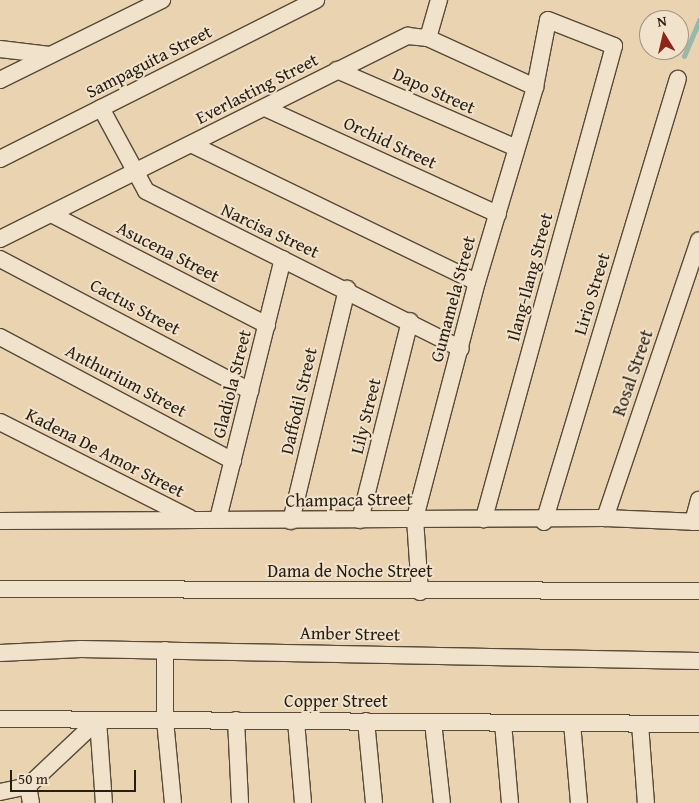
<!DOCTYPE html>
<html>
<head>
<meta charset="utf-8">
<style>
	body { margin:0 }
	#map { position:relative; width:699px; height:803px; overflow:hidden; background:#ead3b1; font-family:"Gentium Book Plus",serif }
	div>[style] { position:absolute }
	.stream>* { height:5px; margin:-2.5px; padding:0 2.5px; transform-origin:2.5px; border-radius:2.5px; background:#98b8a9 }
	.roads { filter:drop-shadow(1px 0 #584a39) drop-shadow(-1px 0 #584a39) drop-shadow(0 1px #584a39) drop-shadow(0 -1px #584a39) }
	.minor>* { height:16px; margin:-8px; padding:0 8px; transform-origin:8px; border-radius:8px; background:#f1e2cc }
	span { translate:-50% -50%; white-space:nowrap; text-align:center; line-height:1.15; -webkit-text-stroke:4px #f1e2cc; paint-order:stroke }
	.street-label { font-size:18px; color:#271d11 }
	.north { position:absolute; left:639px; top:10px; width:50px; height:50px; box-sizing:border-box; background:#f1e2cc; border:1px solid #a09381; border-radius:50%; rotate:351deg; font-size:14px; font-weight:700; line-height:20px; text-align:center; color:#271d11 }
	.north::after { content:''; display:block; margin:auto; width:18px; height:22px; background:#8f2418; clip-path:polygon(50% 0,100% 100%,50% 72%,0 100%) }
	.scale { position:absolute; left:10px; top:770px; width:126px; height:22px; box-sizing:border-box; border:2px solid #271d11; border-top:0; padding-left:6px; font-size:15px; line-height:18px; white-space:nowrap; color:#271d11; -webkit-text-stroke:4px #f1e2cc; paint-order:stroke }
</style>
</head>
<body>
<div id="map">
	<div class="stream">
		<div style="left:684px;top:56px;width:39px;rotate:-67deg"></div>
	</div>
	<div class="roads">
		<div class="minor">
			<div style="left:428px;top:38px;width:40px;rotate:-74deg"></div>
			<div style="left:0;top:49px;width:50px;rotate:6.8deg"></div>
			<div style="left:337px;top:70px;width:195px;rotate:23.5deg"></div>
			<div style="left:0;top:80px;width:181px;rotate:-26.3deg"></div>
			<div style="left:101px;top:108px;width:94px;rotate:61.5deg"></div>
			<div style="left:146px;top:191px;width:352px;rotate:26.6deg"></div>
			<div style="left:265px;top:108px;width:256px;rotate:24.5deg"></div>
			<div style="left:193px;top:145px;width:315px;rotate:25.8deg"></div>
			<div style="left:0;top:159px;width:354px;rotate:-26.7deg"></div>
			<div style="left:51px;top:214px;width:243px;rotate:27.2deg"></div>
			<div style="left:0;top:239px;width:456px;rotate:-26.5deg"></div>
			<div style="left:408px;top:36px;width:20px;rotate:6deg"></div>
			<div style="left:428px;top:38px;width:118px;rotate:24.6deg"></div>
			<div style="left:0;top:259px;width:283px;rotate:27.8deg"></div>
			<div style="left:0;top:337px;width:264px;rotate:28deg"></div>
			<div style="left:0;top:422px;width:213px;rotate:26.8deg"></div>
			<div style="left:605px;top:518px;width:293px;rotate:-71.3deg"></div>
			<div style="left:218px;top:519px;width:268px;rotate:-76deg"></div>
			<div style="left:360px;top:520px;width:205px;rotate:-75.9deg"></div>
			<div style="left:0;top:521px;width:605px;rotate:-0.28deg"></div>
			<div style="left:605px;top:518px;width:94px;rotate:2.4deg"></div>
			<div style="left:291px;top:521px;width:239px;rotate:-76.4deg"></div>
			<div style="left:544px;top:522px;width:463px;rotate:-73.2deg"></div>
			<div style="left:693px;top:522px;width:23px;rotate:-75deg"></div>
			<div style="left:0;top:589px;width:699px;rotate:0.16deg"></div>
			<div style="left:420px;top:592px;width:74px;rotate:-93.9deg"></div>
			<div style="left:415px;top:518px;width:244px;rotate:-75.3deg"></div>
			<div style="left:477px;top:282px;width:203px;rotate:-73.4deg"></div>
			<div style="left:535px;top:87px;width:68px;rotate:-79deg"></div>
			<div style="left:548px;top:20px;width:71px;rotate:21.5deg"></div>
			<div style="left:614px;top:46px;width:491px;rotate:105.4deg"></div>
			<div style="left:165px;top:650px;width:70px;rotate:90deg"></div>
			<div style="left:165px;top:720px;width:83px;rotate:84.5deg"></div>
			<div style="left:0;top:653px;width:81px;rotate:-2.8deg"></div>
			<div style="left:81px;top:649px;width:618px;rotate:1.11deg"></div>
			<div style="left:0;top:719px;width:699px;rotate:0.41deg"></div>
			<div style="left:98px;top:720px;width:83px;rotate:85.9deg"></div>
			<div style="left:236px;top:720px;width:83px;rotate:87.2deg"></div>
			<div style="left:296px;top:721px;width:82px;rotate:85.1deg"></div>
			<div style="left:366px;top:721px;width:82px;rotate:84.4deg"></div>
			<div style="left:433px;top:722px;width:81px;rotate:83.7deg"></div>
			<div style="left:503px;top:723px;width:80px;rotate:85deg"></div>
			<div style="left:572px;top:723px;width:80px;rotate:85deg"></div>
			<div style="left:640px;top:724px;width:79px;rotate:85.7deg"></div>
			<div style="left:28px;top:786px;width:17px;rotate:80deg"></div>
			<div style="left:0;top:792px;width:29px;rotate:-12deg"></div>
			<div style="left:28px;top:786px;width:96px;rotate:-43.3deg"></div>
		</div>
	</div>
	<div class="street-label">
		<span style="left:149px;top:62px;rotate:-27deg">Sampaguita Street</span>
		<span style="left:257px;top:89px;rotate:-27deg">Everlasting Street</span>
		<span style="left:434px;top:91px;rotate:24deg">Dapo Street</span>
		<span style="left:390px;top:143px;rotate:25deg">Orchid Street</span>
		<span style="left:270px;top:231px;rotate:25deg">Narcisa Street</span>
		<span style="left:168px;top:252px;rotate:27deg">Asucena Street</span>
		<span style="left:530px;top:277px;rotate:-75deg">Ilang-Ilang Street</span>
		<span style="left:592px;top:294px;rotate:-73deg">Lirio Street</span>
		<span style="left:453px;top:299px;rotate:-75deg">Gumamela Street</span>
		<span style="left:135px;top:307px;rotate:28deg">Cactus Street</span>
		<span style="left:633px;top:373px;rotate:-71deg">Rosal Street</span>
		<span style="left:126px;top:381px;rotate:28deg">Anthurium Street</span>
		<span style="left:232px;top:384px;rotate:-76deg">Gladiola Street</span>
		<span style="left:299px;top:401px;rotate:-77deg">Daffodil Street</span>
		<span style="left:366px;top:416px;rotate:-76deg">Lily Street</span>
		<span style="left:105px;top:453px;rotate:27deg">Kadena De Amor Street</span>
		<span style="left:349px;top:500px;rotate:-1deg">Champaca Street</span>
		<span style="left:350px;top:571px">Dama de Noche Street</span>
		<span style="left:350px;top:634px;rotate:1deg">Amber Street</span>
		<span style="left:336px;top:701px">Copper Street</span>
	</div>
	<div class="north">N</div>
	<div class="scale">50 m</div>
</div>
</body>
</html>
